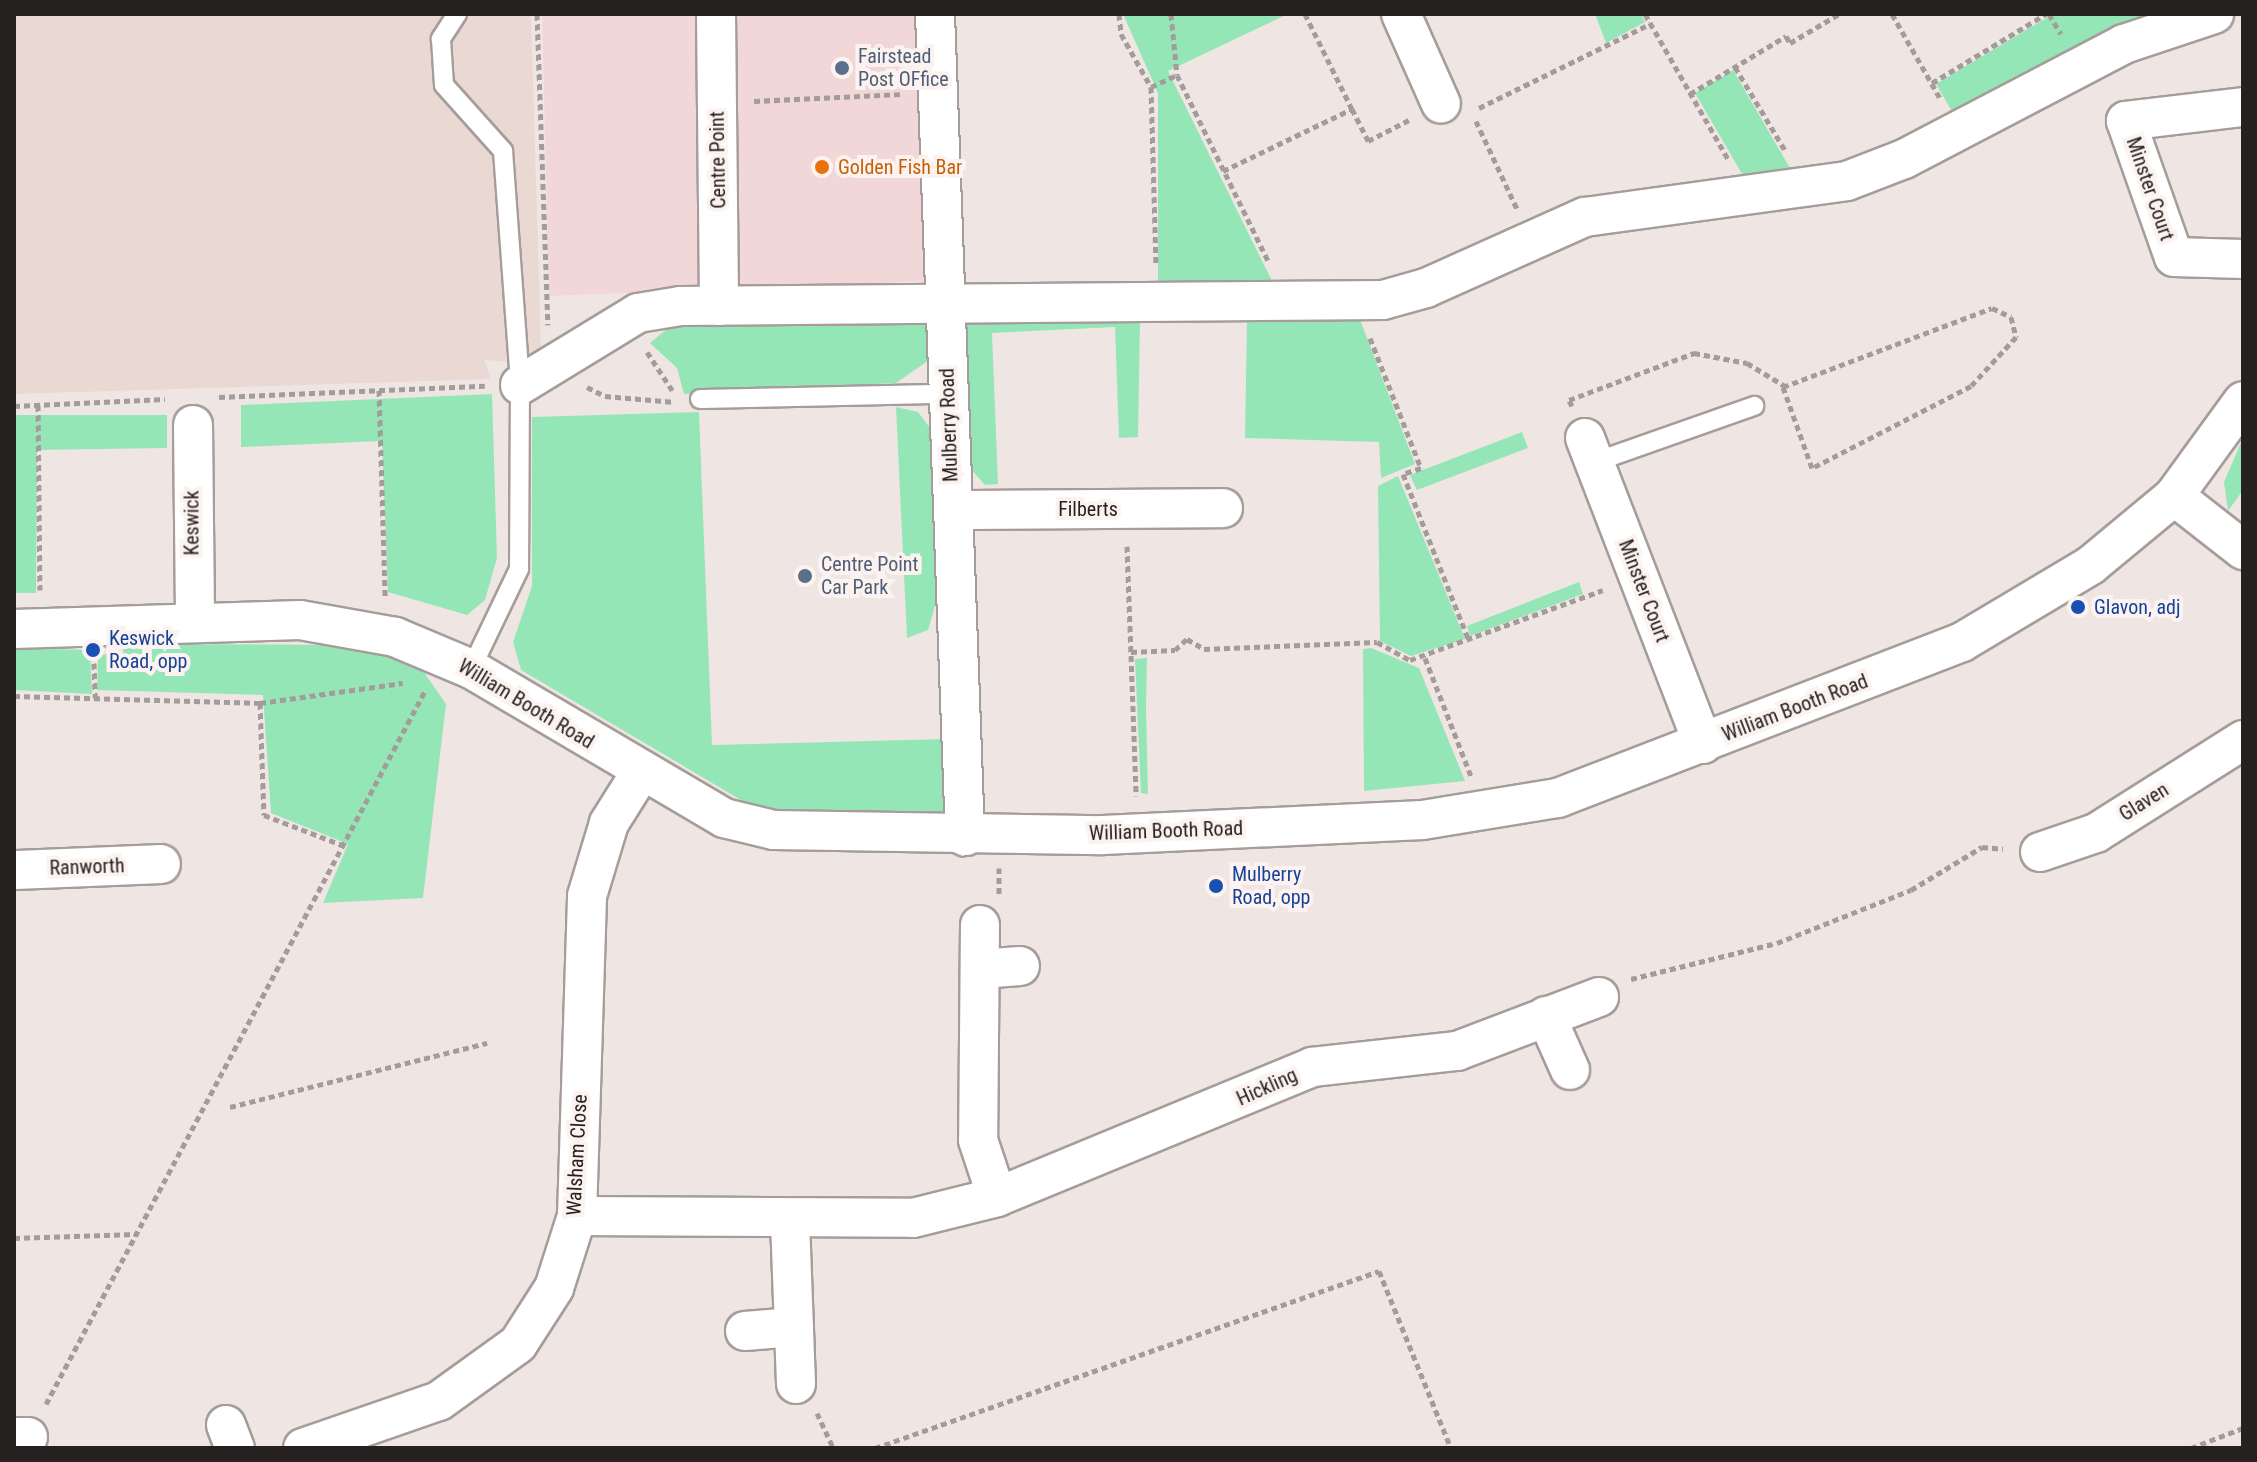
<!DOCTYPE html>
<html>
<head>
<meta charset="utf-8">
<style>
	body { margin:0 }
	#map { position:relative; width:2257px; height:1462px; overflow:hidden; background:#efe6e3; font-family:"Roboto Condensed",sans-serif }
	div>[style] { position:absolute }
	.commercial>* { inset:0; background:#f2d7d8 }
	.built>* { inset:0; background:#ead8d2 }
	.green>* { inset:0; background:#95e6b7 }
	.path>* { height:5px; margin-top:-2.5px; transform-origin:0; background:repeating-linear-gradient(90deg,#a39c9a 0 6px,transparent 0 10px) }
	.roads { filter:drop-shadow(2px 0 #a69d9a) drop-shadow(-2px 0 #a69d9a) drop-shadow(0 2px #a69d9a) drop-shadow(0 -2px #a69d9a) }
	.lane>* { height:18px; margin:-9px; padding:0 9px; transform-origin:9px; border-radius:9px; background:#fff }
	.street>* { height:38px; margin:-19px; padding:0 19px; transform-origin:19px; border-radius:19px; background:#fff }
	.dots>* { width:22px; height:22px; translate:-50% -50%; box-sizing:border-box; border:4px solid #fcf3f0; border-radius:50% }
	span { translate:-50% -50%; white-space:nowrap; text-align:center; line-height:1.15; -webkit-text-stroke:8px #fcf3f0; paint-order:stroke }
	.service-label { font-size:20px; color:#4e5e75 }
	.left { translate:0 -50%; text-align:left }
	.street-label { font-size:20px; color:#242120 }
	.food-label { font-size:20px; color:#c56008 }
	.transit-label { font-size:20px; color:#164399 }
	.frame { position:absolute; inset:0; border:16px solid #242120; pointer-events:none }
</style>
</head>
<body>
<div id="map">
	<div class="commercial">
		<div style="clip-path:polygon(542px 14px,917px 14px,926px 281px,549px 296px)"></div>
	</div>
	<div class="built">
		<div style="clip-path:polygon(14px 14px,531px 14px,541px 351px,515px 362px,484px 360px,491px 379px,14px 394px)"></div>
	</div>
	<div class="green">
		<div style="clip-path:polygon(1123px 14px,1288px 14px,1168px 71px,1279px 295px,1158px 291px,1158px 93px)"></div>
		<div style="clip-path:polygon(1595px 14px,1641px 14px,1645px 22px,1606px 43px)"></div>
		<div style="clip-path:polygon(2053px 14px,2165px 14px,1956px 118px,1936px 84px)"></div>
		<div style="clip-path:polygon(1733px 70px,1794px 175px,1745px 179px,1695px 93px)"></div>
		<div style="clip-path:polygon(930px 312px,932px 358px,896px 383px,684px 394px,677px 368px,650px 343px,680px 318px)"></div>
		<div style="clip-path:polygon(960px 317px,1140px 319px,1138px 437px,1119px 438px,1115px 327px,992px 333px,998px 484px,985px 485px,969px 467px)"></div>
		<div style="clip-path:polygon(1359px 317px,1415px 464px,1381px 478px,1379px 442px,1245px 438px,1247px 320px)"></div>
		<div style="clip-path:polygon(492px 394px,497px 558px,485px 600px,467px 615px,388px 592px,382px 441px,241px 447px,241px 405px)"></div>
		<div style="clip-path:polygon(896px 407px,918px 412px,930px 428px,938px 596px,928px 630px,907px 638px)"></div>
		<div style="clip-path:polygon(699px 412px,712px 745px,946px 739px,947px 814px,768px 816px,521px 670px,513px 642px,532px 586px,532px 417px)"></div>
		<div style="clip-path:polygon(14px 415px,167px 415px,167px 448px,37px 450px,36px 593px,14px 593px)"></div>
		<div style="clip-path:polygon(1522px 432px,1528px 448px,1417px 490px,1410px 475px)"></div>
		<div style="clip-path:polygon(2243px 438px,2243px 490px,2228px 511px,2224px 482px)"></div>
		<div style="clip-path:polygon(1398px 476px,1465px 639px,1411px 656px,1380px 641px,1378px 486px)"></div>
		<div style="clip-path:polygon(1579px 582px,1583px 594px,1470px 636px,1467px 626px)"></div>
		<div style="clip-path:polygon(124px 644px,348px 645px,421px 668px,446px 704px,423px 898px,323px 903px,348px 844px,271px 813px,263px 695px,97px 690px,98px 655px,123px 653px)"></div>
		<div style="clip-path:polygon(14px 648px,90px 650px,92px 694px,14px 690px)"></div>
		<div style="clip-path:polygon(1371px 648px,1419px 668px,1465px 781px,1364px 791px,1363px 649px)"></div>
		<div style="clip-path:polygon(1147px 658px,1146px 707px,1148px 794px,1141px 793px,1135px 659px)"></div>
	</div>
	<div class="path">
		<div style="left:537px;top:14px;width:311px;rotate:88deg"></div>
		<div style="left:1119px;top:14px;width:20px;rotate:84deg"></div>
		<div style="left:1121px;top:34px;width:61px;rotate:60.5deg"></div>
		<div style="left:1151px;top:87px;width:179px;rotate:88.4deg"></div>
		<div style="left:1171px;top:14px;width:61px;rotate:84.4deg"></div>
		<div style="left:1177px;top:75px;width:209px;rotate:63.9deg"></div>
		<div style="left:1305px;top:14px;width:106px;rotate:63.7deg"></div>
		<div style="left:1645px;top:14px;width:167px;rotate:60.2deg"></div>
		<div style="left:1892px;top:14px;width:97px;rotate:60.3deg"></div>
		<div style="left:2049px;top:14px;width:23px;rotate:59deg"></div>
		<div style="left:1735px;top:67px;width:99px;rotate:59deg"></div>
		<div style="left:1932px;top:83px;width:133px;rotate:-31.2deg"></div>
		<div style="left:1151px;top:87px;width:29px;rotate:-25deg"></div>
		<div style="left:1690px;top:94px;width:112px;rotate:-31.1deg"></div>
		<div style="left:1786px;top:36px;width:8px;rotate:60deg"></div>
		<div style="left:1790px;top:43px;width:57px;rotate:-30.6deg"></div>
		<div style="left:754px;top:101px;width:146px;rotate:-2.7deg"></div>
		<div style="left:1479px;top:108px;width:191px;rotate:-26.2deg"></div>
		<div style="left:1476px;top:121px;width:97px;rotate:65deg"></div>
		<div style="left:1223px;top:171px;width:143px;rotate:-25.7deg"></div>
		<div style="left:1352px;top:109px;width:36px;rotate:63deg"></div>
		<div style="left:1368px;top:141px;width:46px;rotate:-27.1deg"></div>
		<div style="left:1992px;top:308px;width:21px;rotate:25deg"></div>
		<div style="left:2011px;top:317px;width:21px;rotate:76deg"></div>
		<div style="left:2016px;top:337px;width:67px;rotate:132.6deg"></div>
		<div style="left:1971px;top:386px;width:179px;rotate:152.7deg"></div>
		<div style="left:1812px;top:468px;width:86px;rotate:-109.7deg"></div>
		<div style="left:1783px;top:387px;width:223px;rotate:-20.7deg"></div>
		<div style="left:1370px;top:338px;width:140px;rotate:68.6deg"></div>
		<div style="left:1421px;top:468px;width:19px;rotate:162deg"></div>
		<div style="left:1403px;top:474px;width:180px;rotate:68.4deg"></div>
		<div style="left:647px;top:352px;width:49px;rotate:56.6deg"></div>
		<div style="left:587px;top:387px;width:20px;rotate:27deg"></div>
		<div style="left:605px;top:396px;width:70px;rotate:4.9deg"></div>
		<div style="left:379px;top:390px;width:207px;rotate:88.3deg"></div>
		<div style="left:219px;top:397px;width:266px;rotate:-2.4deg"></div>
		<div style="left:38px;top:405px;width:185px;rotate:89.4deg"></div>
		<div style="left:14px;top:406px;width:151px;rotate:-2.7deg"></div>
		<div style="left:1572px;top:406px;width:7px;rotate:-117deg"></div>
		<div style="left:1569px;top:400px;width:134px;rotate:-20.6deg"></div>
		<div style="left:1694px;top:353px;width:54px;rotate:10.7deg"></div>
		<div style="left:1747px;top:363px;width:44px;rotate:31.2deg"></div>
		<div style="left:1127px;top:546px;width:250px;rotate:87.9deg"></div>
		<div style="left:1131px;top:652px;width:44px;rotate:-2.6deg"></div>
		<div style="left:1175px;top:650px;width:16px;rotate:-43deg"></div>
		<div style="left:1187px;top:639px;width:20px;rotate:30deg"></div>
		<div style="left:1204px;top:649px;width:173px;rotate:-2.3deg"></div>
		<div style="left:1377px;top:642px;width:38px;rotate:29deg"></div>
		<div style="left:1410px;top:660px;width:205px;rotate:-19.9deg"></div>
		<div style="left:1425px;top:658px;width:127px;rotate:68.7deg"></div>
		<div style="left:94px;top:663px;width:35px;rotate:88deg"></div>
		<div style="left:14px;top:696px;width:246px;rotate:1.6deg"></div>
		<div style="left:260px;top:703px;width:144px;rotate:-8deg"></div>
		<div style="left:260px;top:703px;width:112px;rotate:88deg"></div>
		<div style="left:264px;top:815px;width:84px;rotate:21deg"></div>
		<div style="left:999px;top:894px;width:26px;rotate:-90deg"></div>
		<div style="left:1631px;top:979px;width:150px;rotate:-13.9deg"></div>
		<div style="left:1777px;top:943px;width:144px;rotate:-21.6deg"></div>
		<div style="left:1911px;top:890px;width:83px;rotate:-31.2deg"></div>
		<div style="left:1982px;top:847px;width:21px;rotate:5deg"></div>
		<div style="left:230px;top:1107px;width:265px;rotate:-14deg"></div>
		<div style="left:14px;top:1238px;width:121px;rotate:-1.9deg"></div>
		<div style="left:46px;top:1404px;width:810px;rotate:-62.01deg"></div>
		<div style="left:817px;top:1413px;width:38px;rotate:65deg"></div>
		<div style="left:875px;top:1448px;width:534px;rotate:-19.35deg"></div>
		<div style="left:1379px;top:1271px;width:191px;rotate:67.9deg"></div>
		<div style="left:2191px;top:1448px;width:56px;rotate:-21deg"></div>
	</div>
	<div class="roads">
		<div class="lane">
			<div style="left:457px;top:14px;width:30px;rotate:123deg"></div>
			<div style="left:441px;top:39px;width:46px;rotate:86.3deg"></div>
			<div style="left:444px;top:85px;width:89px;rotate:48.2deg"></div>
			<div style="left:503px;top:151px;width:235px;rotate:85.8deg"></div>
			<div style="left:520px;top:385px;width:184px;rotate:90.3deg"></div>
			<div style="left:519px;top:569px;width:111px;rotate:115.6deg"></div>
			<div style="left:700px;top:399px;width:248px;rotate:-1.2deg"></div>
			<div style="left:1595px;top:462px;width:169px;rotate:-19.4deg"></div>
		</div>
		<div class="street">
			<div style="left:716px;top:14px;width:292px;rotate:89.4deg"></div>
			<div style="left:935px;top:14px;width:823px;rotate:87.91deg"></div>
			<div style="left:1401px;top:14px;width:98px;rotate:66deg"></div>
			<div style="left:2243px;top:107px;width:118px;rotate:173.2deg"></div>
			<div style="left:2126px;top:121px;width:144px;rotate:70.6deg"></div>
			<div style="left:2174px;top:257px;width:69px;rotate:1.7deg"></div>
			<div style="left:520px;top:385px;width:138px;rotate:-31.4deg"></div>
			<div style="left:638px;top:313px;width:43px;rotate:-9.5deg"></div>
			<div style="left:680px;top:306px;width:703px;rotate:-0.49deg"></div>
			<div style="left:1383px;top:300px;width:45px;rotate:-15.6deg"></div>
			<div style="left:1426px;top:288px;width:174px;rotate:-24.1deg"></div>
			<div style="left:1585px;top:217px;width:264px;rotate:-7.8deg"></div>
			<div style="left:1847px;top:181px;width:61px;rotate:-21.1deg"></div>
			<div style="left:1904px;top:159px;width:248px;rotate:-27.6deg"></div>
			<div style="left:2124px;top:44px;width:95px;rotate:-18.4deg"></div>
			<div style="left:193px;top:425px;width:197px;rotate:89.4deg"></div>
			<div style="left:1585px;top:438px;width:328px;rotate:68.9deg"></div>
			<div style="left:2174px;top:496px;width:88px;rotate:38deg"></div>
			<div style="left:953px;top:510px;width:270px;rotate:-0.4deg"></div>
			<div style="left:14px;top:629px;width:286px;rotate:-1.8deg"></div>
			<div style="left:300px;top:620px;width:97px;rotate:10.1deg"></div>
			<div style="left:395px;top:637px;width:82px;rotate:22.8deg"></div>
			<div style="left:471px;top:669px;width:294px;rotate:30.5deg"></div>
			<div style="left:724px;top:818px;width:51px;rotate:13.5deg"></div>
			<div style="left:774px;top:830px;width:329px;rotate:0.9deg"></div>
			<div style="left:1103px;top:835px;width:320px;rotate:-2.7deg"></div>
			<div style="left:1423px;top:820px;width:137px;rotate:-9.3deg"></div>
			<div style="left:1558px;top:798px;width:433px;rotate:-21.1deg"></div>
			<div style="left:1962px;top:642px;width:150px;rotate:-30.8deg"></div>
			<div style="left:2091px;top:565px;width:108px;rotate:-39.7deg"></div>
			<div style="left:2174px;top:496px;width:117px;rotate:-54deg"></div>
			<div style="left:2040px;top:852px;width:59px;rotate:-18.7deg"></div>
			<div style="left:2096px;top:833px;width:174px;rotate:-32.3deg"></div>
			<div style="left:14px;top:870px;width:147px;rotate:-2.3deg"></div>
			<div style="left:980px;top:925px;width:215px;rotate:90.5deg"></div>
			<div style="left:978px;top:1140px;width:60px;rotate:71.6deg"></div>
			<div style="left:980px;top:969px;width:40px;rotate:-4.3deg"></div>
			<div style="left:1546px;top:1016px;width:59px;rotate:66deg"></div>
			<div style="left:577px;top:1216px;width:336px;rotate:0.3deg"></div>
			<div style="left:913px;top:1218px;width:87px;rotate:-14deg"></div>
			<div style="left:997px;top:1197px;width:341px;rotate:-22.4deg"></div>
			<div style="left:1312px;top:1067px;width:146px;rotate:-6.3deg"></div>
			<div style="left:1457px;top:1051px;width:152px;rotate:-20.8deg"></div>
			<div style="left:790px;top:1220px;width:164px;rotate:87.9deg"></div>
			<div style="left:745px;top:1331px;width:49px;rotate:-4.7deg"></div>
			<div style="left:226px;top:1425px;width:25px;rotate:69deg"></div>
			<div style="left:14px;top:1437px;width:14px"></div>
			<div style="left:303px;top:1448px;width:144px;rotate:-19.1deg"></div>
			<div style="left:439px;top:1401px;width:97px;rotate:-35.8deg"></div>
			<div style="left:518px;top:1344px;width:67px;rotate:-57.3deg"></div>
			<div style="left:554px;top:1288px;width:76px;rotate:-72.3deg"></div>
			<div style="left:577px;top:1216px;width:320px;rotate:-88.2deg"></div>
			<div style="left:587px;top:896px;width:76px;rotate:-73.2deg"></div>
			<div style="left:609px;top:823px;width:60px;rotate:-57.9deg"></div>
		</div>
	</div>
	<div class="dots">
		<div style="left:842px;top:68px;background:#5c6f8a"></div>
		<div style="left:822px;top:167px;background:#e8710a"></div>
		<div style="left:805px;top:576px;background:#5c6f8a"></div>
		<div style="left:2078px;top:607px;background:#1a4fb4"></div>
		<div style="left:93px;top:650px;background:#1a4fb4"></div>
		<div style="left:1216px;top:886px;background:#1a4fb4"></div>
	</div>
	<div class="service-label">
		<span class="left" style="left:858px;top:68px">Fairstead<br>Post OFfice</span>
		<span class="left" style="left:821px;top:576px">Centre Point<br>Car Park</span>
	</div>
	<div class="street-label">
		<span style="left:718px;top:160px;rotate:-91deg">Centre Point</span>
		<span style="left:2150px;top:189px;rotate:71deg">Minster Court</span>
		<span style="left:949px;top:425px;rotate:-92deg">Mulberry Road</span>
		<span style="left:1088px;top:509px">Filberts</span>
		<span style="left:192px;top:523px;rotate:-90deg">Keswick</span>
		<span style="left:1644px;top:591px;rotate:69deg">Minster Court</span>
		<span style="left:526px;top:704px;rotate:31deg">William Booth Road</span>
		<span style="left:1795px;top:708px;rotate:-21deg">William Booth Road</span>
		<span style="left:2144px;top:802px;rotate:-32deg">Glaven</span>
		<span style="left:1166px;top:831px;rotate:-2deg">William Booth Road</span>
		<span style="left:87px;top:867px;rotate:-2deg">Ranworth</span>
		<span style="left:1267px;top:1087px;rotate:-24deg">Hickling</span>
		<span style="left:577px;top:1155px;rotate:-87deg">Walsham Close</span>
	</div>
	<div class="food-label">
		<span class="left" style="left:838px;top:167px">Golden Fish Bar</span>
	</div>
	<div class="transit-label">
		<span class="left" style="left:2094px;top:607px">Glavon, adj</span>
		<span class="left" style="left:109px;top:650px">Keswick<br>Road, opp</span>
		<span class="left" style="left:1232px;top:886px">Mulberry<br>Road, opp</span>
	</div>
	<div class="frame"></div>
</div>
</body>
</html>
